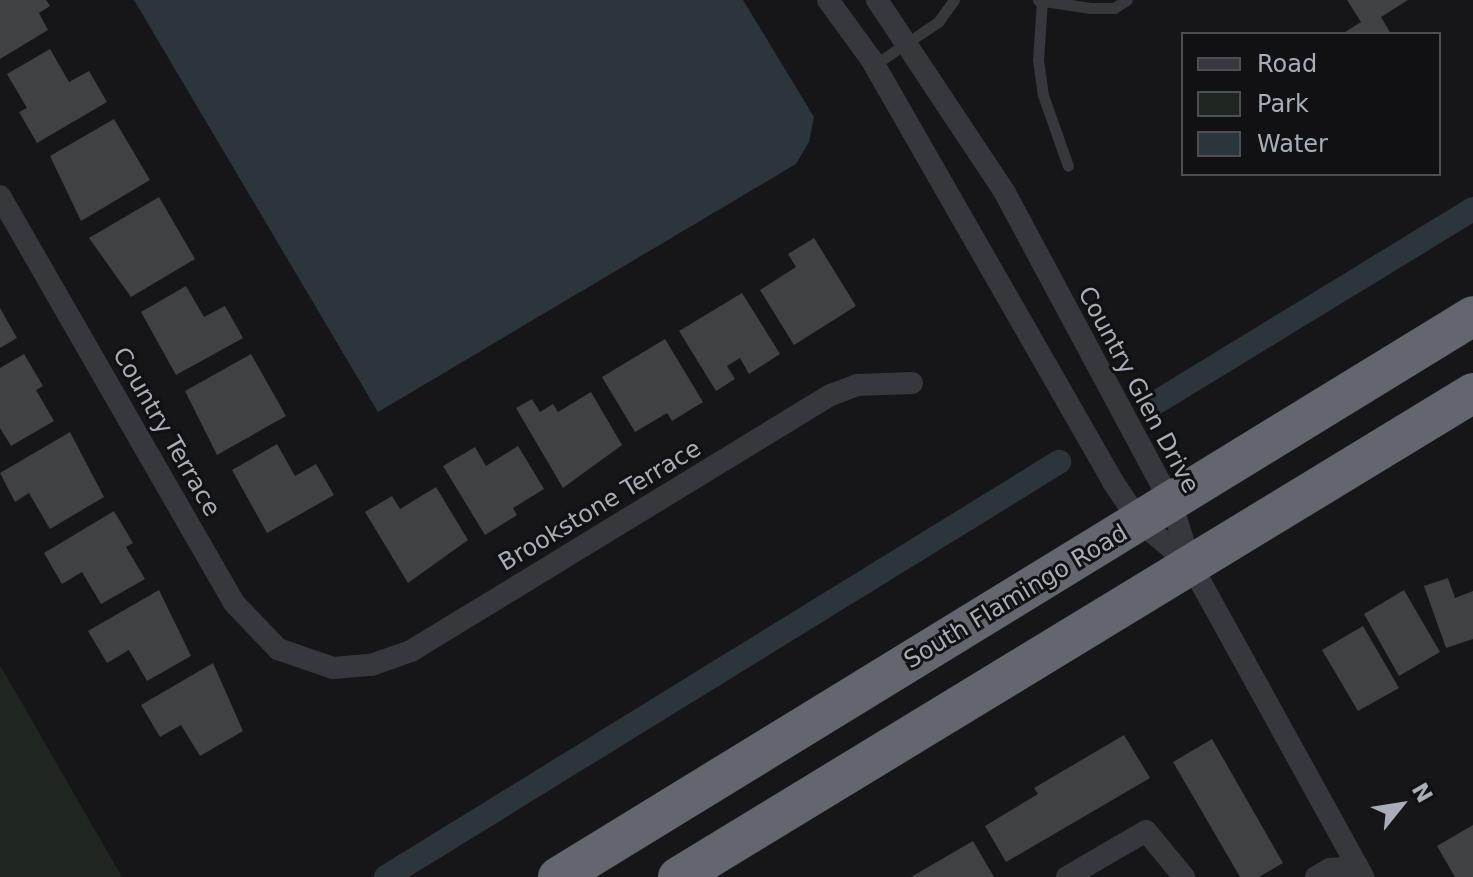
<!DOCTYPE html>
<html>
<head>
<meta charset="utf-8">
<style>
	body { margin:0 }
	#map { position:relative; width:1473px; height:877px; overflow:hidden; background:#161618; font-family:"DejaVu Sans",sans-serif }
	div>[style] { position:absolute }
	.green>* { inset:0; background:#1e261f }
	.water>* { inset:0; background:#2c353c }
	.canal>* { height:24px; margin:-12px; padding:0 12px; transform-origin:12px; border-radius:12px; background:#2c353c }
	.building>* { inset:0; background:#404145 }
	.lane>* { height:11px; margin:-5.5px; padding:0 5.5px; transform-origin:5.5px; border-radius:5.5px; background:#37383d }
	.street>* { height:22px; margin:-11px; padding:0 11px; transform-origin:11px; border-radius:11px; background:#37383d }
	.highway>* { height:40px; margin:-20px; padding:0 20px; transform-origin:20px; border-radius:20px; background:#63666e }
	span { translate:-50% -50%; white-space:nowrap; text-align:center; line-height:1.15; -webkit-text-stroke:6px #111113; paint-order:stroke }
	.street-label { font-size:24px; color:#a8adb8 }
	.legend { position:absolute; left:1181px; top:32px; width:260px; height:144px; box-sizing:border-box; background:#111113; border:2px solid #4d4f55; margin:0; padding:10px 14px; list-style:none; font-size:24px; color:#a8adb8 }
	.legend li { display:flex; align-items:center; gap:16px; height:40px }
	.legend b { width:40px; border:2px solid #4d4f55 }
	.north { position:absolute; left:1361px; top:765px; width:80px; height:80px; -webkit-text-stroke:6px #111113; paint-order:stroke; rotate:60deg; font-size:22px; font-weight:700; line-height:32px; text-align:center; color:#a8adb8 }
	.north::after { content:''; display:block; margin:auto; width:28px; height:36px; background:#a8adb8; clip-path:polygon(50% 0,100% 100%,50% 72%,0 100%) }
</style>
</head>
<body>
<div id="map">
	<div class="green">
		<div style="clip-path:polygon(0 665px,122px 877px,0 877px)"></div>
	</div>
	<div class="water">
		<div style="clip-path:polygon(134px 0,743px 0,814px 117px,809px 142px,796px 164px,378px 412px)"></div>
	</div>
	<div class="canal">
		<div style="left:1152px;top:405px;width:376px;rotate:-31.4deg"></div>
		<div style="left:386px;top:877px;width:791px;rotate:-31.66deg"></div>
	</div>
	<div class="building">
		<div style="clip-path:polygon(0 0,46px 0,50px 6px,39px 13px,48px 30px,0 59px)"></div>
		<div style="clip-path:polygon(1347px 0,1408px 0,1381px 17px,1391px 34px,1342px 34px,1361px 22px)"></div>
		<div style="clip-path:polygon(50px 49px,69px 82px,89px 71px,107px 102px,37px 143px,19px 112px,27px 108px,7px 74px)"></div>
		<div style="clip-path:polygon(114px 119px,150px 180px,81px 221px,50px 156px)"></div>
		<div style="clip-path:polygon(159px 197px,195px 259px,131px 297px,89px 238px)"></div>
		<div style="clip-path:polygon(814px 238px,856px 306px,794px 345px,760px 290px,796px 267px,788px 254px)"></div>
		<div style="clip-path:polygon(186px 286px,204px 317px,225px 306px,243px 338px,176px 375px,141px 312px)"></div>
		<div style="clip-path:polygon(742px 293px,780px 354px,749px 374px,740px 358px,727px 366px,735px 379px,716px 391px,679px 331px)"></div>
		<div style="clip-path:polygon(0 308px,17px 338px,0 348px)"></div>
		<div style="clip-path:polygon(665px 339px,703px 402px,672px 421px,667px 413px,635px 432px,602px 377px)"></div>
		<div style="clip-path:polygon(24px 354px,43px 386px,36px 390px,54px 421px,11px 446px,0 428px,0 368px)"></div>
		<div style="clip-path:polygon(251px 354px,286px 416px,217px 455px,185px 391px)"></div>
		<div style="clip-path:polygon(591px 392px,622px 445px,563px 488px,516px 408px,532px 399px,540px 412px,553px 404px,558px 412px)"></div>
		<div style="clip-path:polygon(70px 432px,104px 497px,50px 529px,29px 493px,15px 502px,0 473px)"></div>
		<div style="clip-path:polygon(277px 444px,295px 476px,316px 464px,334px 495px,267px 533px,232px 470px)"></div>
		<div style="clip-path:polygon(518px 446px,544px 489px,513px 508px,517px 515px,485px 535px,443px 466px,475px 447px,486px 466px)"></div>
		<div style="clip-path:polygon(436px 487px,468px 540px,408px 583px,365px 512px,392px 496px,400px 509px)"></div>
		<div style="clip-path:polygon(114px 511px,133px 543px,126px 547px,145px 579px,101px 604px,82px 572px,62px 584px,44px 553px)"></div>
		<div style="clip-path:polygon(1448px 578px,1455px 598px,1473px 591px,1473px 639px,1446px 648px,1424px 586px)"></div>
		<div style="clip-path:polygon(159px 590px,191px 656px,147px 681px,129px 650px,107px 663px,88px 631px)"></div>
		<div style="clip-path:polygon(1404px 590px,1440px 652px,1399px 676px,1364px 614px)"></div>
		<div style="clip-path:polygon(1363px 626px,1399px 688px,1358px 711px,1322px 650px)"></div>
		<div style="clip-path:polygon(213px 663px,243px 731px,200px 756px,181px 725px,160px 737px,141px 705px)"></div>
		<div style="clip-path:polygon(1124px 735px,1150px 778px,1006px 862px,985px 826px,1038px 794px,1034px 788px)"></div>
		<div style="clip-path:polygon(1212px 739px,1283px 863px,1259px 877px,1240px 877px,1173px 762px)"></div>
		<div style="clip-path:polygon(1473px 825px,1473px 877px,1455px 877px,1437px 846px)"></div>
		<div style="clip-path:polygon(973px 841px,994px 877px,911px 877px)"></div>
	</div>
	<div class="lane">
		<div style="left:1038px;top:0;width:53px;rotate:8.7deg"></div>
		<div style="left:1090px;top:8px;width:24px"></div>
		<div style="left:1114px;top:8px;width:15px;rotate:-32deg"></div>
		<div style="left:1042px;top:1px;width:59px;rotate:93.9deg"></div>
		<div style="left:1038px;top:60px;width:35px;rotate:82deg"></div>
		<div style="left:1043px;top:95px;width:75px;rotate:70.6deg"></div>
		<div style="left:874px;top:65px;width:77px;rotate:-33.9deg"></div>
		<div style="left:938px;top:22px;width:27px;rotate:-54deg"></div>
	</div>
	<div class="street">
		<div style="left:828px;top:0;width:73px;rotate:53.9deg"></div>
		<div style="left:871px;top:59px;width:487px;rotate:60.2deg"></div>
		<div style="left:1113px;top:482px;width:48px;rotate:56deg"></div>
		<div style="left:1140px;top:522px;width:64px;rotate:39.9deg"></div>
		<div style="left:877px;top:0;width:232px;rotate:56.4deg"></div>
		<div style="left:1005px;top:193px;width:351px;rotate:61.8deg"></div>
		<div style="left:1171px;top:502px;width:64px;rotate:72.7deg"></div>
		<div style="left:1190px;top:563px;width:359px;rotate:61.1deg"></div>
		<div style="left:0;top:196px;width:469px;rotate:60.1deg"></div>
		<div style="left:234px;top:603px;width:64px;rotate:46.3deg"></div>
		<div style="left:278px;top:649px;width:58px;rotate:19.1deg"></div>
		<div style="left:333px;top:668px;width:38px;rotate:-5deg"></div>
		<div style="left:371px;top:665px;width:42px;rotate:-19.3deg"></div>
		<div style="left:411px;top:651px;width:492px;rotate:-31.4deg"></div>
		<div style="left:831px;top:395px;width:28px;rotate:-21deg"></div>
		<div style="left:857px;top:385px;width:55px;rotate:-2.1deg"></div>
		<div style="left:1067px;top:877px;width:91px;rotate:-30.2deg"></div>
		<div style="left:1146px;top:831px;width:60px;rotate:50.4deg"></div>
		<div style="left:1316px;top:877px;width:16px;rotate:-30deg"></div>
		<div style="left:1330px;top:869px;width:28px;rotate:-4deg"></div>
	</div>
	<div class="highway">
		<div style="left:558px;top:877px;width:1073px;rotate:-31.51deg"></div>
		<div style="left:678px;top:877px;width:931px;rotate:-31.33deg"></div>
	</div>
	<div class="street-label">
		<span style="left:1138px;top:390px;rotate:62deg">Country Glen Drive</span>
		<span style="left:166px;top:432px;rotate:60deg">Country Terrace</span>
		<span style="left:600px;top:506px;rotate:-31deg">Brookstone Terrace</span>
		<span style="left:1016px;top:597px;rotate:-31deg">South Flamingo Road</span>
	</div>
	<ul class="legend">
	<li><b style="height:10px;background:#37383d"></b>Road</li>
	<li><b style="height:22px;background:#1e261f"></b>Park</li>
	<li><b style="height:22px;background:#2c353c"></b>Water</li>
	</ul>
	<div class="north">N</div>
</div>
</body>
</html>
